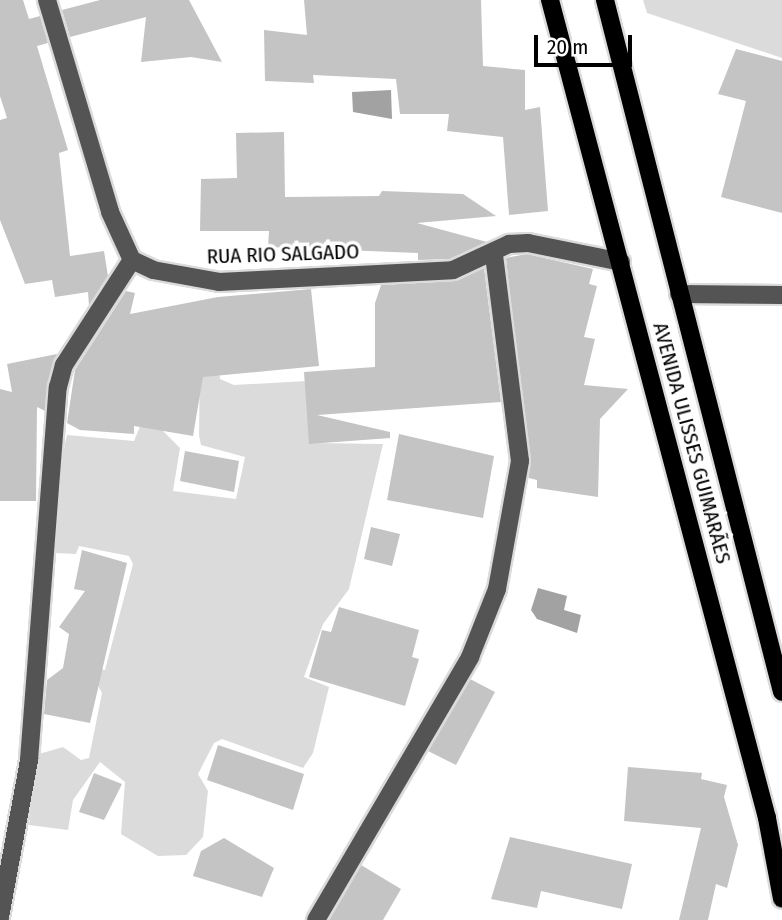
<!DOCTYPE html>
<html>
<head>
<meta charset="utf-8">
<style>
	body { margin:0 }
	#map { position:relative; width:782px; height:920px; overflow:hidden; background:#fff; font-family:"Fira Sans Condensed",sans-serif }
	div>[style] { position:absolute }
	.green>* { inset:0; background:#dbdbdb }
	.water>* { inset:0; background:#a2a2a2 }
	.building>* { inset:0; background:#c4c4c4 }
	.roads { filter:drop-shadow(2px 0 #dbdbdb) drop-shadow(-2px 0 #dbdbdb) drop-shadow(0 2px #dbdbdb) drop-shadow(0 -2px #dbdbdb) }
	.minor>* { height:18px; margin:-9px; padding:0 9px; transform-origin:9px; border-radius:9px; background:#545454 }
	.major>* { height:18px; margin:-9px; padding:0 9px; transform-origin:9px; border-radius:9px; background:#000 }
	span { translate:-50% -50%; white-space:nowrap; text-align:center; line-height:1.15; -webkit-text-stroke:7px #fff; paint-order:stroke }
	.street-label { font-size:21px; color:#000 }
	.scale { position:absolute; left:534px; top:35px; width:98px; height:32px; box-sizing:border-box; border:4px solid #000; border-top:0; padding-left:9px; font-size:21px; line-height:24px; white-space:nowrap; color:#000; -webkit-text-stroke:5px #fff; paint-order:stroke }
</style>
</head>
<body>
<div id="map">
	<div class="green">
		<div style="clip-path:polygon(643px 0,782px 0,782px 58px,647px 13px)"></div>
		<div style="clip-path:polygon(214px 316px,220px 379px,234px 385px,307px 381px,310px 443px,383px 444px,349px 589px,323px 624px,304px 677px,329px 687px,313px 753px,303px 768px,222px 739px,214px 743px,198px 774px,208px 791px,203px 837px,186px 855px,158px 856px,121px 834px,125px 782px,100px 762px,73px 800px,68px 830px,29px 825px,39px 754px,63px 747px,81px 760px,89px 758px,102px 693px,88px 667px,105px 670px,133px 564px,129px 556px,79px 546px,76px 554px,55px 553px,59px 471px,67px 435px,134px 441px,141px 424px,162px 430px,180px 448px,173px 491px,236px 499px,245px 457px,201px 445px,199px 435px,200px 365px)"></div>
	</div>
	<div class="water">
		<div style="clip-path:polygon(391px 90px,392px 119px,353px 112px,352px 92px)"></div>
		<div style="clip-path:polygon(538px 588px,567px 596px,564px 610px,581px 615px,577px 633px,537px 619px,531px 610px)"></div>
	</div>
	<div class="building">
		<div style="clip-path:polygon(0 0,23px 0,29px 19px,40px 16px,48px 43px,37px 46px,68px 150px,59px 153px,70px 256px,104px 251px,108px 276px,89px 306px,88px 292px,55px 297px,52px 280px,25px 284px,0 220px,0 120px,7px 118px,0 96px)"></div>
		<div style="clip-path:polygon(100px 0,189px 0,222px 62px,191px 57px,141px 62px,146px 17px,70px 37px,62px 10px)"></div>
		<div style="clip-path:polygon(304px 0,481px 0,483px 66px,525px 70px,525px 110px,540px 107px,548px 211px,509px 215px,503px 137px,447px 131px,449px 114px,400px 114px,396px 79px,313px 75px,314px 83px,265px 81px,264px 30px,307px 35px)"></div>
		<div style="clip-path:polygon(736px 49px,782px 61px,782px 213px,721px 197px,746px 101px,718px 94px)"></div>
		<div style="clip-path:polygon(284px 132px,285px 197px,379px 196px,382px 191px,463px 194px,496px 216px,417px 223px,487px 242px,450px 259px,418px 260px,418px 253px,268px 247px,269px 231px,200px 231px,201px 179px,237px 178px,236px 133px)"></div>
		<div style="clip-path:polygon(527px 254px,593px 269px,589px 284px,597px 286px,584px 337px,595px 339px,584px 385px,628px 389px,600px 419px,598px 497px,537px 488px,537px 480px,529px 478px,506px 258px)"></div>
		<div style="clip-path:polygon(484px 268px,501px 402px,317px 415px,390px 432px,390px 438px,309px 444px,304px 372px,375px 367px,375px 303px,381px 285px,454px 281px)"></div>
		<div style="clip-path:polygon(311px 289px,319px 366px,203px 377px,193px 436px,134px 426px,134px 434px,80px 430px,67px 423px,75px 370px,126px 291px,135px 293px,130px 314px,218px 297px)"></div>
		<div style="clip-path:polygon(57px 354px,45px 411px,37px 407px,36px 501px,0 501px,0 389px,12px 392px,7px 364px)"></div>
		<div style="clip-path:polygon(399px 434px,494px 456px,483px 518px,387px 500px)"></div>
		<div style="clip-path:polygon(185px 451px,239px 461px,234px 492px,180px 481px)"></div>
		<div style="clip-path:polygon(371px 527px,400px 534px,392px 566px,364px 559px)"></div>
		<div style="clip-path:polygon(82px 550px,127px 563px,90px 723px,44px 714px,47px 680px,63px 668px,69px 634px,59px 627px,85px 591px,74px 589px)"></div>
		<div style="clip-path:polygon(339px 607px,419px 630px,412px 657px,419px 659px,405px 706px,309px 677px,322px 630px,331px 632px)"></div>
		<div style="clip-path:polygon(470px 679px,495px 692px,456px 765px,428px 751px)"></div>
		<div style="clip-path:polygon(218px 745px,304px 774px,293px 810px,207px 780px)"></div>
		<div style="clip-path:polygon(628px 767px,702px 773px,701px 779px,727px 785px,724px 797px,738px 845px,727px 888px,716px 884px,708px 920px,679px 920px,701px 828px,624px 821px)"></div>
		<div style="clip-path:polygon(94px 773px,122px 784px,104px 820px,79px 812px)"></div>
		<div style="clip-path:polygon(510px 837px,632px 864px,622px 909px,541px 891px,537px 908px,491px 899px)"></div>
		<div style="clip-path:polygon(224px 838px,274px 868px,262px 897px,193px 876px,201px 851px)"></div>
		<div style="clip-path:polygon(361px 865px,401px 889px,383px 920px,329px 920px)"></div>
	</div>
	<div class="roads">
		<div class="minor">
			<div style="left:47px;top:0;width:221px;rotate:73.4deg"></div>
			<div style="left:110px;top:212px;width:53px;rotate:65.4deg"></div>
			<div style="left:132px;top:260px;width:23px;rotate:25deg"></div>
			<div style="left:153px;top:270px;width:67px;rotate:10.3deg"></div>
			<div style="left:219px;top:282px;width:234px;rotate:-2.9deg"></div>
			<div style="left:453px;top:270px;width:62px;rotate:-24.9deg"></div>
			<div style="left:509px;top:244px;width:19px;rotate:-3deg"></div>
			<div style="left:528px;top:243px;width:95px;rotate:11.5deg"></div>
			<div style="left:679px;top:294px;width:103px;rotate:0.6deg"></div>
			<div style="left:0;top:917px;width:160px;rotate:-79.5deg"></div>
			<div style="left:29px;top:760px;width:374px;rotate:-85.6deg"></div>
			<div style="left:58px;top:387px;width:23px;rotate:-75deg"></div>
			<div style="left:64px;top:365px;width:125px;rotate:-57.1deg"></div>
			<div style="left:316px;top:920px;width:305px;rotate:-59.6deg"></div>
			<div style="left:470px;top:657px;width:73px;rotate:-68.3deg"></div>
			<div style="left:497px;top:589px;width:130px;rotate:-79.8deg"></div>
			<div style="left:520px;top:461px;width:209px;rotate:-97.2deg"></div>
		</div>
		<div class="major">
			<div style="left:550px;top:0;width:846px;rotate:75.14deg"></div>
			<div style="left:767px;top:818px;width:82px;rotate:79.5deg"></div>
			<div style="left:605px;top:0;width:714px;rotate:75.65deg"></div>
		</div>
	</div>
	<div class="street-label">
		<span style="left:283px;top:254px;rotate:-2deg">RUA RIO SALGADO</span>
		<span style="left:692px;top:443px;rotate:75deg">AVENIDA ULISSES GUIMARÃES</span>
	</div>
	<div class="scale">20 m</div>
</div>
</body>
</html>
